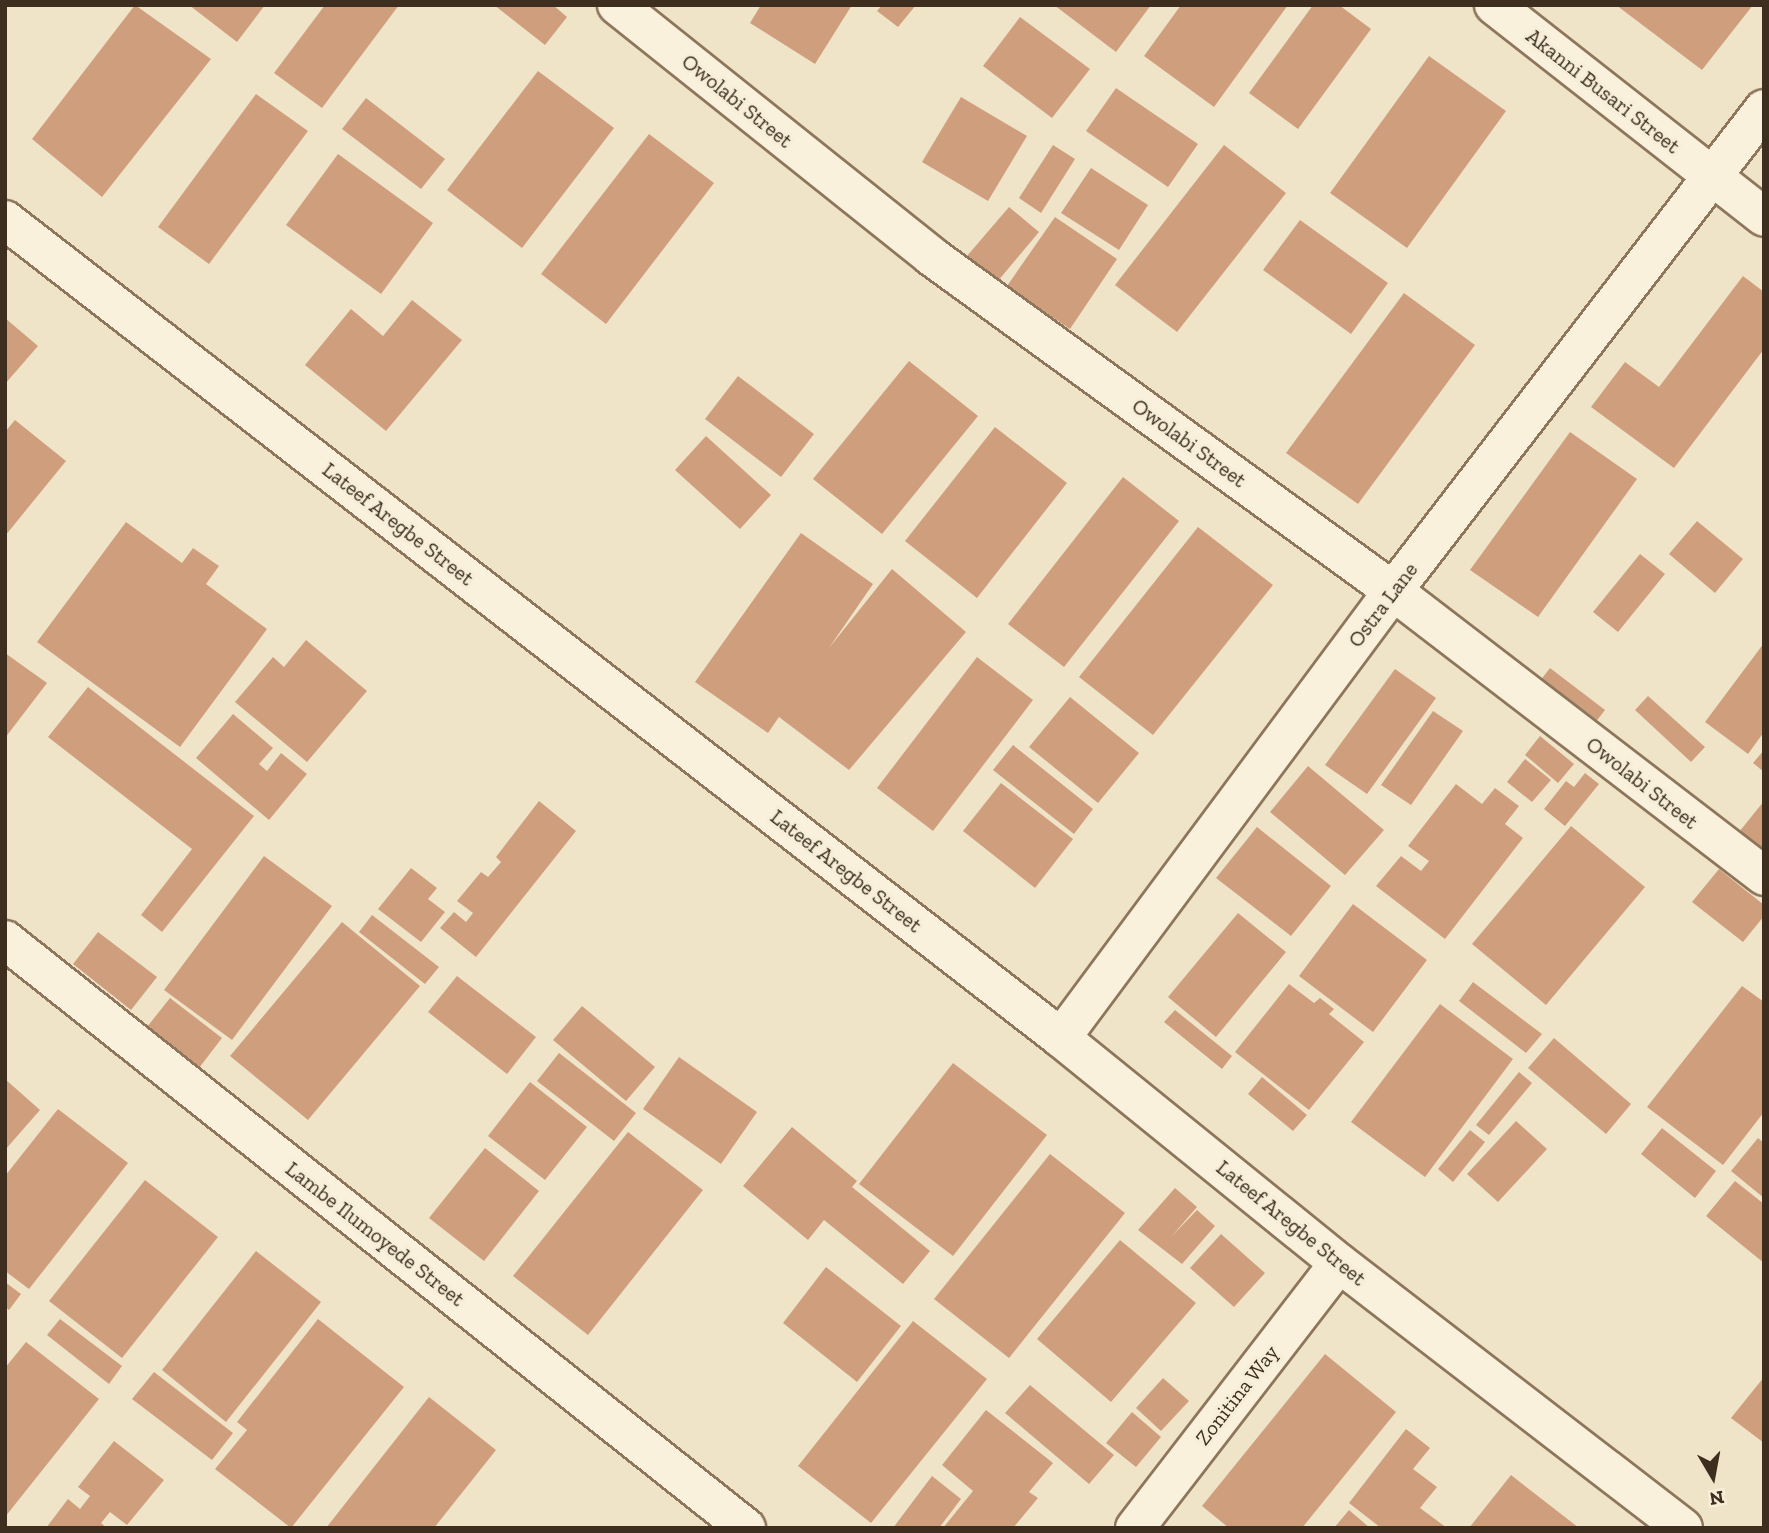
<!DOCTYPE html>
<html>
<head>
<meta charset="utf-8">
<style>
	body { margin:0 }
	#map { position:relative; width:1769px; height:1533px; overflow:hidden; background:#f0e4c8; font-family:"Zilla Slab",serif }
	div>[style] { position:absolute }
	.building>* { inset:0; background:#cf9f7d }
	.roads { filter:drop-shadow(2px 0 #8d765c) drop-shadow(-2px 0 #8d765c) drop-shadow(0 2px #8d765c) drop-shadow(0 -2px #8d765c) }
	.minor>* { height:38px; margin:-19px; padding:0 19px; transform-origin:19px; border-radius:19px; background:#faf1dc }
	span { translate:-50% -50%; white-space:nowrap; text-align:center; line-height:1.15; -webkit-text-stroke:6px #f7eed8; paint-order:stroke }
	.street-label { font-size:21px; color:#3d2e20 }
	.frame { position:absolute; inset:0; border:7px solid #3d2e20; pointer-events:none }
	.north { position:absolute; left:1678px; top:1442px; width:70px; height:70px; -webkit-text-stroke:5px #f7eed8; paint-order:stroke; rotate:170deg; font-size:19px; font-weight:700; line-height:28px; text-align:center; color:#3d2e20 }
	.north::after { content:''; display:block; margin:auto; width:24px; height:32px; background:#3d2e20; clip-path:polygon(50% 0,100% 100%,50% 72%,0 100%) }
</style>
</head>
<body>
<div id="map">
	<div class="building">
		<div style="clip-path:polygon(135px 5px,211px 59px,102px 197px,32px 139px)"></div>
		<div style="clip-path:polygon(189px 5px,265px 5px,237px 42px)"></div>
		<div style="clip-path:polygon(325px 5px,399px 5px,322px 108px,274px 73px)"></div>
		<div style="clip-path:polygon(494px 5px,553px 5px,567px 17px,545px 45px)"></div>
		<div style="clip-path:polygon(761px 5px,852px 5px,815px 64px,750px 23px)"></div>
		<div style="clip-path:polygon(882px 5px,916px 5px,898px 27px,877px 11px)"></div>
		<div style="clip-path:polygon(1054px 5px,1151px 5px,1116px 52px)"></div>
		<div style="clip-path:polygon(1181px 5px,1288px 5px,1214px 107px,1144px 56px)"></div>
		<div style="clip-path:polygon(1313px 5px,1339px 5px,1371px 29px,1298px 129px,1249px 93px)"></div>
		<div style="clip-path:polygon(1616px 5px,1753px 5px,1702px 70px)"></div>
		<div style="clip-path:polygon(1020px 17px,1090px 69px,1052px 118px,983px 66px)"></div>
		<div style="clip-path:polygon(1429px 56px,1506px 111px,1407px 248px,1330px 193px)"></div>
		<div style="clip-path:polygon(538px 71px,614px 128px,522px 248px,447px 190px)"></div>
		<div style="clip-path:polygon(1116px 88px,1198px 144px,1168px 187px,1086px 131px)"></div>
		<div style="clip-path:polygon(256px 94px,308px 131px,209px 264px,158px 227px)"></div>
		<div style="clip-path:polygon(961px 97px,1027px 136px,988px 201px,922px 162px)"></div>
		<div style="clip-path:polygon(366px 98px,445px 159px,421px 189px,342px 129px)"></div>
		<div style="clip-path:polygon(649px 134px,714px 183px,606px 324px,541px 274px)"></div>
		<div style="clip-path:polygon(1053px 145px,1075px 159px,1041px 213px,1019px 198px)"></div>
		<div style="clip-path:polygon(1224px 145px,1286px 193px,1177px 332px,1115px 285px)"></div>
		<div style="clip-path:polygon(338px 154px,433px 223px,381px 294px,286px 225px)"></div>
		<div style="clip-path:polygon(1091px 168px,1148px 205px,1119px 250px,1061px 213px)"></div>
		<div style="clip-path:polygon(1009px 207px,1039px 232px,997px 282px,967px 256px)"></div>
		<div style="clip-path:polygon(1055px 217px,1117px 259px,1070px 329px,1007px 286px)"></div>
		<div style="clip-path:polygon(1300px 220px,1388px 283px,1351px 334px,1263px 270px)"></div>
		<div style="clip-path:polygon(1743px 276px,1764px 292px,1764px 349px,1674px 468px,1591px 407px,1625px 362px,1659px 387px)"></div>
		<div style="clip-path:polygon(1404px 293px,1475px 345px,1358px 504px,1286px 453px)"></div>
		<div style="clip-path:polygon(412px 300px,462px 340px,386px 431px,305px 365px,351px 309px,383px 336px)"></div>
		<div style="clip-path:polygon(5px 318px,38px 346px,5px 384px)"></div>
		<div style="clip-path:polygon(909px 361px,978px 416px,882px 534px,813px 479px)"></div>
		<div style="clip-path:polygon(738px 376px,814px 434px,781px 477px,705px 419px)"></div>
		<div style="clip-path:polygon(15px 420px,66px 461px,5px 536px,5px 432px)"></div>
		<div style="clip-path:polygon(995px 427px,1067px 483px,977px 598px,905px 541px)"></div>
		<div style="clip-path:polygon(1570px 432px,1637px 479px,1538px 617px,1470px 570px)"></div>
		<div style="clip-path:polygon(706px 436px,771px 495px,740px 529px,675px 470px)"></div>
		<div style="clip-path:polygon(1123px 477px,1179px 521px,1064px 667px,1008px 624px)"></div>
		<div style="clip-path:polygon(1697px 521px,1743px 559px,1715px 593px,1669px 554px)"></div>
		<div style="clip-path:polygon(126px 522px,182px 563px,193px 548px,219px 566px,206px 584px,267px 629px,180px 747px,37px 642px)"></div>
		<div style="clip-path:polygon(1198px 527px,1273px 585px,1153px 735px,1079px 677px)"></div>
		<div style="clip-path:polygon(801px 533px,873px 584px,829px 648px,892px 569px,966px 632px,849px 770px,779px 717px,768px 733px,695px 682px)"></div>
		<div style="clip-path:polygon(1640px 554px,1665px 574px,1618px 632px,1593px 612px)"></div>
		<div style="clip-path:polygon(306px 640px,367px 691px,307px 762px,235px 702px,273px 657px,284px 667px)"></div>
		<div style="clip-path:polygon(1764px 643px,1764px 732px,1748px 754px,1705px 722px)"></div>
		<div style="clip-path:polygon(5px 653px,47px 683px,5px 738px)"></div>
		<div style="clip-path:polygon(977px 657px,1033px 700px,933px 831px,877px 788px)"></div>
		<div style="clip-path:polygon(1550px 668px,1605px 710px,1588px 732px,1533px 690px)"></div>
		<div style="clip-path:polygon(1395px 669px,1436px 698px,1367px 794px,1325px 765px)"></div>
		<div style="clip-path:polygon(88px 687px,254px 816px,162px 932px,141px 915px,192px 849px,48px 737px)"></div>
		<div style="clip-path:polygon(1648px 696px,1705px 747px,1691px 762px,1635px 710px)"></div>
		<div style="clip-path:polygon(1070px 697px,1139px 753px,1098px 803px,1029px 747px)"></div>
		<div style="clip-path:polygon(1433px 711px,1463px 731px,1411px 805px,1381px 785px)"></div>
		<div style="clip-path:polygon(233px 714px,273px 748px,259px 764px,267px 771px,281px 753px,307px 774px,269px 820px,196px 758px)"></div>
		<div style="clip-path:polygon(1540px 736px,1574px 764px,1558px 783px,1525px 755px)"></div>
		<div style="clip-path:polygon(1013px 745px,1093px 809px,1074px 834px,993px 770px)"></div>
		<div style="clip-path:polygon(1764px 750px,1764px 772px,1753px 763px)"></div>
		<div style="clip-path:polygon(1525px 759px,1551px 780px,1532px 802px,1507px 782px)"></div>
		<div style="clip-path:polygon(1308px 766px,1384px 830px,1345px 875px,1270px 812px)"></div>
		<div style="clip-path:polygon(1585px 773px,1599px 784px,1565px 826px,1544px 809px,1566px 781px,1574px 787px)"></div>
		<div style="clip-path:polygon(1001px 783px,1073px 839px,1035px 888px,963px 831px)"></div>
		<div style="clip-path:polygon(1456px 784px,1482px 804px,1495px 788px,1519px 806px,1505px 824px,1523px 838px,1445px 939px,1376px 886px,1401px 856px,1421px 871px,1429px 861px,1408px 846px)"></div>
		<div style="clip-path:polygon(539px 801px,576px 831px,476px 957px,440px 928px,454px 912px,466px 922px,473px 913px,457px 901px,481px 872px,488px 877px,501px 862px,496px 857px)"></div>
		<div style="clip-path:polygon(1764px 801px,1764px 859px,1735px 837px)"></div>
		<div style="clip-path:polygon(1571px 826px,1645px 887px,1546px 1005px,1472px 944px)"></div>
		<div style="clip-path:polygon(1257px 827px,1331px 886px,1291px 936px,1216px 878px)"></div>
		<div style="clip-path:polygon(264px 856px,332px 906px,232px 1040px,164px 990px)"></div>
		<div style="clip-path:polygon(411px 868px,437px 888px,428px 899px,445px 912px,421px 942px,378px 909px)"></div>
		<div style="clip-path:polygon(1719px 869px,1764px 905px,1764px 916px,1743px 942px,1692px 902px)"></div>
		<div style="clip-path:polygon(1353px 904px,1427px 960px,1373px 1032px,1299px 976px)"></div>
		<div style="clip-path:polygon(1238px 913px,1286px 952px,1216px 1037px,1168px 997px)"></div>
		<div style="clip-path:polygon(372px 915px,439px 967px,425px 984px,359px 932px)"></div>
		<div style="clip-path:polygon(342px 922px,420px 986px,308px 1120px,230px 1056px)"></div>
		<div style="clip-path:polygon(98px 932px,157px 977px,131px 1010px,73px 964px)"></div>
		<div style="clip-path:polygon(457px 976px,536px 1037px,507px 1074px,428px 1012px)"></div>
		<div style="clip-path:polygon(1473px 982px,1542px 1034px,1526px 1053px,1459px 1001px)"></div>
		<div style="clip-path:polygon(1289px 984px,1314px 1003px,1320px 998px,1334px 1009px,1329px 1014px,1364px 1042px,1309px 1110px,1235px 1052px)"></div>
		<div style="clip-path:polygon(1742px 986px,1764px 1002px,1764px 1112px,1723px 1165px,1647px 1107px)"></div>
		<div style="clip-path:polygon(170px 998px,222px 1038px,199px 1068px,147px 1027px)"></div>
		<div style="clip-path:polygon(1440px 1004px,1513px 1059px,1425px 1177px,1351px 1122px)"></div>
		<div style="clip-path:polygon(582px 1006px,655px 1067px,626px 1101px,553px 1040px)"></div>
		<div style="clip-path:polygon(1175px 1010px,1232px 1056px,1222px 1069px,1164px 1022px)"></div>
		<div style="clip-path:polygon(1554px 1038px,1631px 1104px,1606px 1134px,1528px 1068px)"></div>
		<div style="clip-path:polygon(559px 1053px,636px 1113px,614px 1141px,537px 1081px)"></div>
		<div style="clip-path:polygon(679px 1057px,757px 1112px,721px 1164px,643px 1109px)"></div>
		<div style="clip-path:polygon(953px 1063px,1047px 1135px,953px 1256px,859px 1184px)"></div>
		<div style="clip-path:polygon(1519px 1072px,1532px 1083px,1489px 1135px,1476px 1125px)"></div>
		<div style="clip-path:polygon(1262px 1077px,1307px 1115px,1293px 1131px,1248px 1094px)"></div>
		<div style="clip-path:polygon(5px 1079px,40px 1110px,5px 1150px)"></div>
		<div style="clip-path:polygon(530px 1082px,587px 1127px,545px 1180px,488px 1136px)"></div>
		<div style="clip-path:polygon(58px 1109px,128px 1163px,29px 1289px,5px 1271px,5px 1176px)"></div>
		<div style="clip-path:polygon(1516px 1121px,1547px 1149px,1498px 1202px,1467px 1174px)"></div>
		<div style="clip-path:polygon(792px 1127px,857px 1181px,852px 1187px,930px 1251px,903px 1284px,824px 1220px,808px 1240px,743px 1186px)"></div>
		<div style="clip-path:polygon(1662px 1128px,1716px 1171px,1695px 1198px,1641px 1154px)"></div>
		<div style="clip-path:polygon(1470px 1130px,1485px 1142px,1453px 1182px,1438px 1169px)"></div>
		<div style="clip-path:polygon(628px 1132px,703px 1190px,588px 1335px,513px 1276px)"></div>
		<div style="clip-path:polygon(1758px 1138px,1764px 1143px,1764px 1198px,1731px 1171px)"></div>
		<div style="clip-path:polygon(485px 1148px,539px 1191px,484px 1261px,429px 1218px)"></div>
		<div style="clip-path:polygon(1050px 1154px,1125px 1213px,1009px 1358px,934px 1299px)"></div>
		<div style="clip-path:polygon(145px 1180px,218px 1237px,122px 1358px,49px 1301px)"></div>
		<div style="clip-path:polygon(1735px 1181px,1764px 1204px,1764px 1263px,1706px 1216px)"></div>
		<div style="clip-path:polygon(1175px 1188px,1197px 1207px,1171px 1237px,1197px 1210px,1215px 1226px,1182px 1264px,1138px 1230px)"></div>
		<div style="clip-path:polygon(1221px 1234px,1265px 1273px,1234px 1307px,1190px 1268px)"></div>
		<div style="clip-path:polygon(1120px 1240px,1196px 1303px,1111px 1402px,1037px 1339px)"></div>
		<div style="clip-path:polygon(256px 1251px,321px 1302px,226px 1422px,162px 1370px)"></div>
		<div style="clip-path:polygon(826px 1267px,901px 1326px,857px 1382px,783px 1323px)"></div>
		<div style="clip-path:polygon(5px 1282px,21px 1294px,9px 1310px,5px 1307px)"></div>
		<div style="clip-path:polygon(60px 1319px,122px 1366px,109px 1384px,47px 1335px)"></div>
		<div style="clip-path:polygon(318px 1319px,404px 1387px,291px 1528px,215px 1469px,247px 1430px,237px 1422px)"></div>
		<div style="clip-path:polygon(913px 1321px,987px 1379px,871px 1523px,798px 1466px)"></div>
		<div style="clip-path:polygon(26px 1342px,99px 1399px,5px 1517px,5px 1368px)"></div>
		<div style="clip-path:polygon(1325px 1354px,1396px 1412px,1302px 1528px,1229px 1528px,1202px 1506px)"></div>
		<div style="clip-path:polygon(154px 1372px,233px 1433px,212px 1460px,132px 1399px)"></div>
		<div style="clip-path:polygon(1764px 1377px,1764px 1443px,1731px 1418px)"></div>
		<div style="clip-path:polygon(1163px 1378px,1189px 1401px,1161px 1431px,1136px 1408px)"></div>
		<div style="clip-path:polygon(1030px 1385px,1114px 1455px,1089px 1484px,1005px 1413px)"></div>
		<div style="clip-path:polygon(429px 1397px,496px 1450px,434px 1528px,326px 1528px)"></div>
		<div style="clip-path:polygon(986px 1410px,1053px 1463px,1029px 1492px,1038px 1498px,1013px 1528px,943px 1528px,973px 1491px,942px 1465px)"></div>
		<div style="clip-path:polygon(1132px 1412px,1161px 1437px,1136px 1467px,1106px 1443px)"></div>
		<div style="clip-path:polygon(1406px 1429px,1430px 1448px,1413px 1469px,1437px 1487px,1420px 1508px,1447px 1528px,1381px 1528px,1349px 1503px)"></div>
		<div style="clip-path:polygon(114px 1441px,164px 1480px,127px 1525px,110px 1512px,101px 1523px,107px 1528px,46px 1528px,68px 1499px,80px 1509px,90px 1496px,78px 1487px)"></div>
		<div style="clip-path:polygon(1511px 1475px,1579px 1528px,1469px 1528px)"></div>
		<div style="clip-path:polygon(932px 1476px,961px 1499px,939px 1528px,893px 1528px)"></div>
		<div style="clip-path:polygon(1349px 1510px,1370px 1528px,1334px 1528px)"></div>
	</div>
	<div class="roads">
		<div class="minor">
			<div style="left:617px;top:5px;width:402px;rotate:38.6deg"></div>
			<div style="left:931px;top:256px;width:571px;rotate:35.95deg"></div>
			<div style="left:1393px;top:591px;width:468px;rotate:37.5deg"></div>
			<div style="left:1494px;top:5px;width:343px;rotate:38.1deg"></div>
			<div style="left:5px;top:220px;width:1336px;rotate:37.76deg"></div>
			<div style="left:1061px;top:1038px;width:358px;rotate:39deg"></div>
			<div style="left:1339px;top:1263px;width:434px;rotate:37.6deg"></div>
			<div style="left:5px;top:940px;width:946px;rotate:38.43deg"></div>
			<div style="left:1061px;top:1038px;width:557px;rotate:-53.4deg"></div>
			<div style="left:1393px;top:591px;width:608px;rotate:-52.41deg"></div>
			<div style="left:1135px;top:1528px;width:334px;rotate:-52.4deg"></div>
		</div>
	</div>
	<div class="street-label">
		<span style="left:1603px;top:91px;rotate:38deg">Akanni Busari Street</span>
		<span style="left:737px;top:101px;rotate:39deg">Owolabi Street</span>
		<span style="left:1189px;top:443px;rotate:36deg">Owolabi Street</span>
		<span style="left:398px;top:524px;rotate:38deg">Lateef Aregbe Street</span>
		<span style="left:1383px;top:605px;rotate:-53deg">Ostra Lane</span>
		<span style="left:1642px;top:783px;rotate:38deg">Owolabi Street</span>
		<span style="left:846px;top:871px;rotate:38deg">Lateef Aregbe Street</span>
		<span style="left:1291px;top:1223px;rotate:39deg">Lateef Aregbe Street</span>
		<span style="left:375px;top:1234px;rotate:38deg">Lambe Ilumoyede Street</span>
		<span style="left:1237px;top:1395px;rotate:-52deg">Zonitina Way</span>
	</div>
	<div class="frame"></div>
	<div class="north">N</div>
</div>
</body>
</html>
